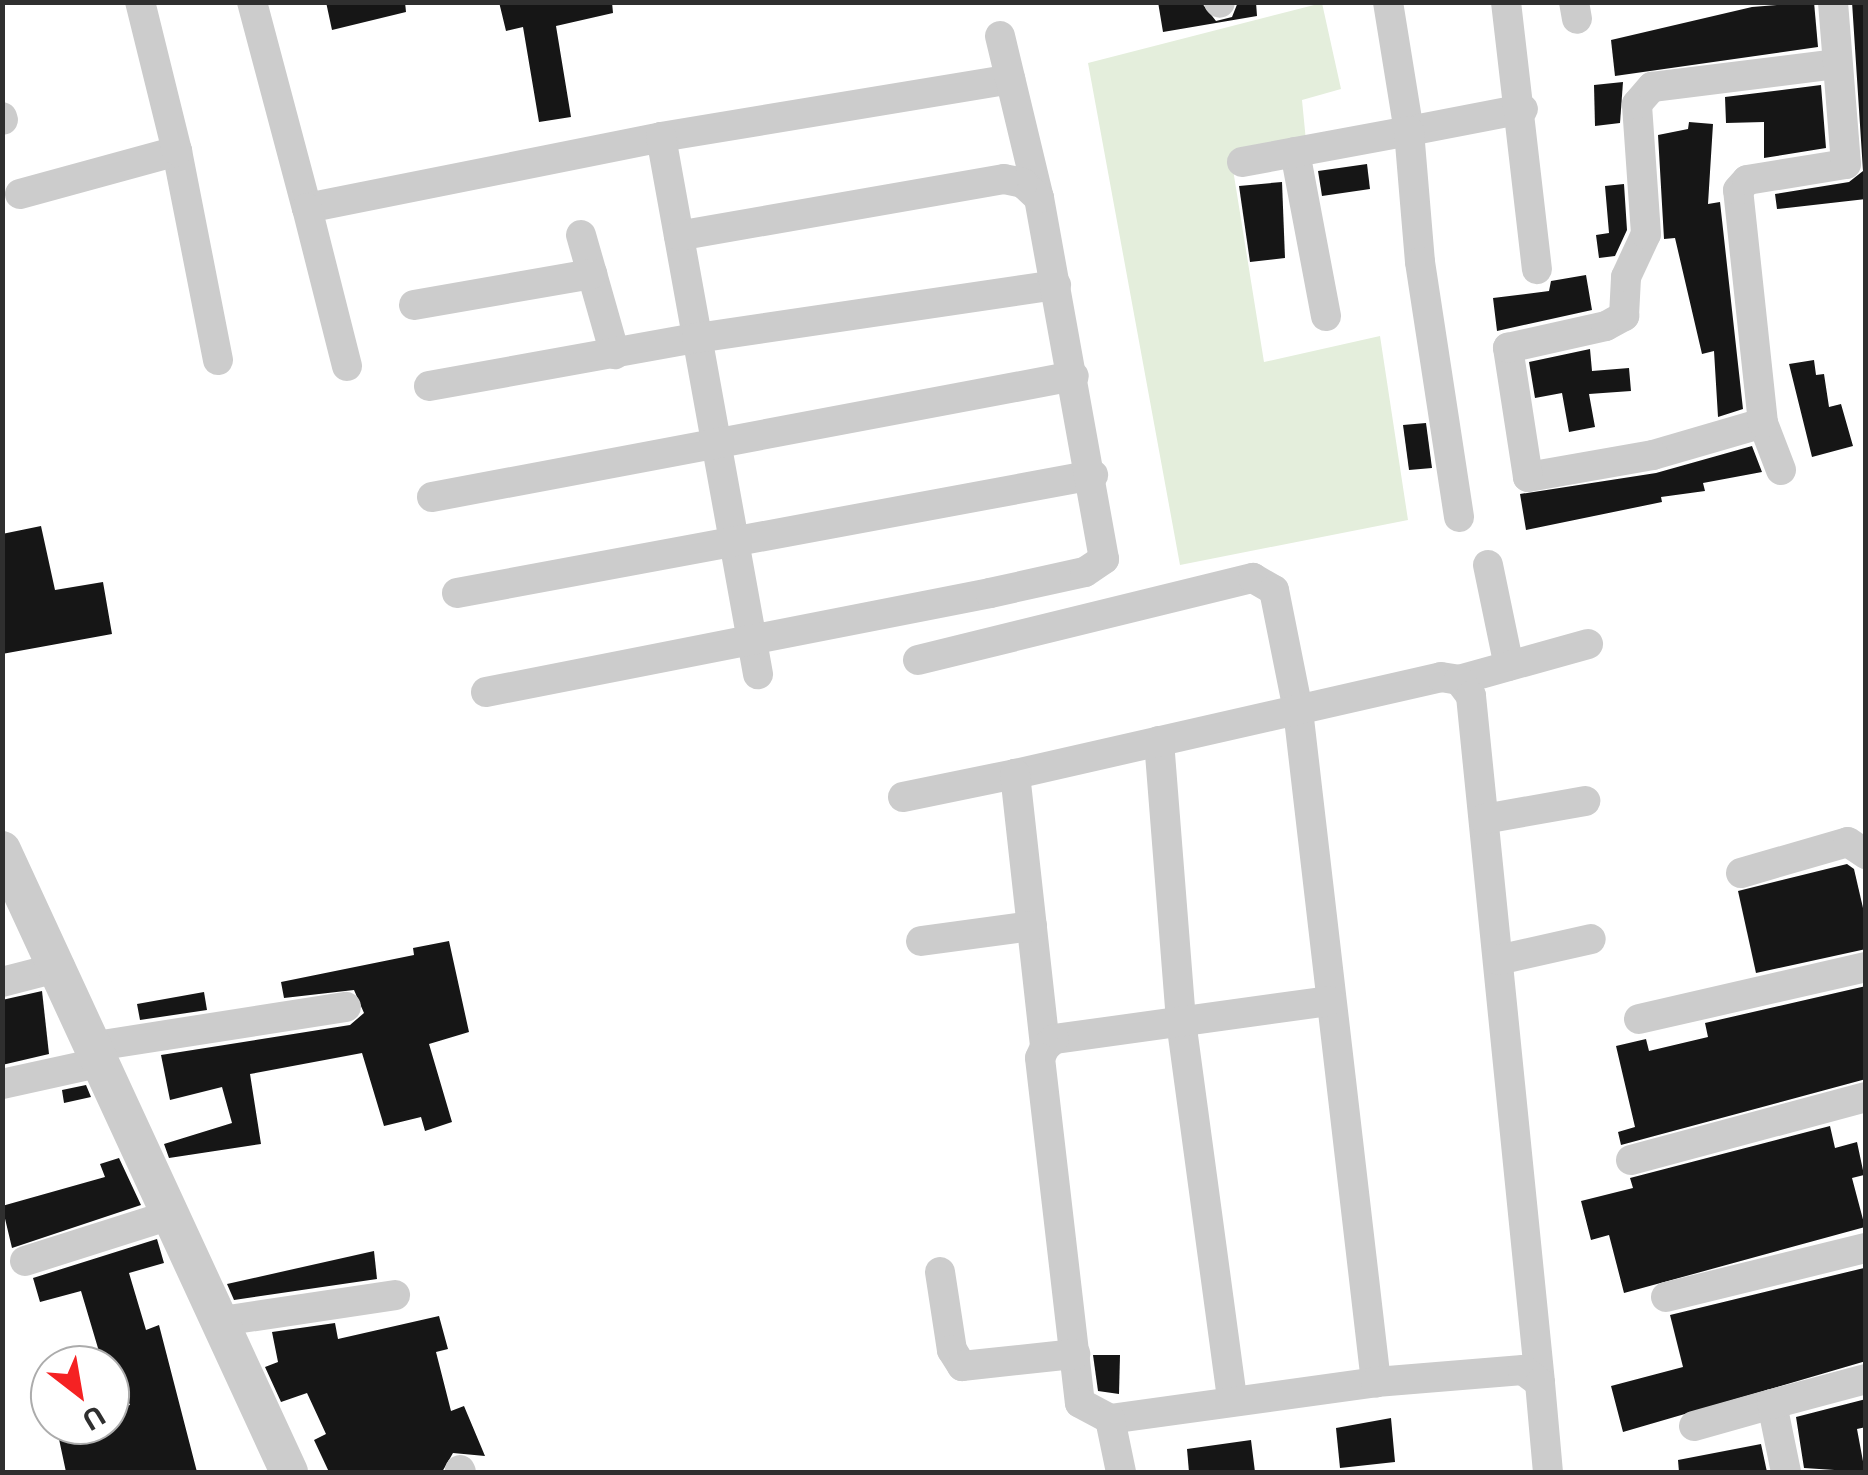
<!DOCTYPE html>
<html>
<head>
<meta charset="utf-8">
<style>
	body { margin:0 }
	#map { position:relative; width:1868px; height:1475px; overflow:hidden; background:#fff; font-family:"Open Sans",sans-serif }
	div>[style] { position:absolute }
	.green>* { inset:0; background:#e4eedc }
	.building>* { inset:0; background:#161616 }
	.minor>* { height:30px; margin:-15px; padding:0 15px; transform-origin:15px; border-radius:15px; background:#ccc }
	.tertiary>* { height:38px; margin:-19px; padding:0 19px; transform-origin:19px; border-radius:19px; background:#ccc }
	span { translate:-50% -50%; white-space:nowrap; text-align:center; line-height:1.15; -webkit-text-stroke:10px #fff; paint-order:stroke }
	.frame { position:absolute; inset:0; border:5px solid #2f2f2f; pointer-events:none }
	.north { position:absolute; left:30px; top:1345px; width:100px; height:100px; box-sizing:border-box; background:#fff; border:2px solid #acacac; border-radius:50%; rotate:149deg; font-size:28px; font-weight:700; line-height:40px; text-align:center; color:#2f2f2f }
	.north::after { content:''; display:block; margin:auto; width:35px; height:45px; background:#f52223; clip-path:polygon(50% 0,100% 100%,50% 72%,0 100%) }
</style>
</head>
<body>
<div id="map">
	<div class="green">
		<div style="clip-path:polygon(1322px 3px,1341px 89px,1302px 100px,1306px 141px,1231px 157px,1264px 362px,1380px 336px,1408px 520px,1180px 565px,1088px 63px)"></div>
	</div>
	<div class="building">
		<div style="clip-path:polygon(326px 2px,405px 2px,406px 12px,332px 30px)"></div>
		<div style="clip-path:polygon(499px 2px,612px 2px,613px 13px,556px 26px,571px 117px,539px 122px,523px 27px,506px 31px)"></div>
		<div style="clip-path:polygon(1158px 2px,1201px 2px,1216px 21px,1232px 17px,1238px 2px,1256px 2px,1257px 16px,1163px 32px)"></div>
		<div style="clip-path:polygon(1814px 2px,1818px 47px,1615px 76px,1611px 40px,1752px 7px)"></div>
		<div style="clip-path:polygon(1852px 2px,1866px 2px,1866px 199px,1777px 209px,1775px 194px,1849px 182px,1863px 171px)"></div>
		<div style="clip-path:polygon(1623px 82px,1620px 123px,1595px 126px,1594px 85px)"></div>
		<div style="clip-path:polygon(1821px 85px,1826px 148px,1764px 158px,1764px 122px,1726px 123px,1725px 97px)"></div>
		<div style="clip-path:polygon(1689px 122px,1713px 124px,1708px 204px,1720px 202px,1743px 409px,1718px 417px,1714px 351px,1702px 354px,1675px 238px,1664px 239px,1658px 135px,1688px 129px)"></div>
		<div style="clip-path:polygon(1367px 164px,1370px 189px,1322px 196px,1318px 171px)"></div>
		<div style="clip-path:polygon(1282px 182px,1285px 258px,1250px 262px,1239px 186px)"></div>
		<div style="clip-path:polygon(1624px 184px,1627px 230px,1615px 256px,1599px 258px,1596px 235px,1609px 233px,1605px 186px)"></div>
		<div style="clip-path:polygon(1586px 275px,1592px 310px,1497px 331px,1493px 298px,1549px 291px,1551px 281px)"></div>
		<div style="clip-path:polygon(1590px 349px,1592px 371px,1629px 368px,1631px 391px,1589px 394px,1595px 427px,1569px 432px,1562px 393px,1535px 398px,1529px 362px)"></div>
		<div style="clip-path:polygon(1814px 360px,1816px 375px,1824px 374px,1829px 407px,1841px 404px,1853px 446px,1812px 457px,1789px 364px)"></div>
		<div style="clip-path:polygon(1426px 423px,1432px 468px,1409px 470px,1403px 425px)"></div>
		<div style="clip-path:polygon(1752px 446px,1762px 472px,1703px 483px,1705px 491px,1661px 497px,1662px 502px,1526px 530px,1520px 494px,1656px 473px)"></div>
		<div style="clip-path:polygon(41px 526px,55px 590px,103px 582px,112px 634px,2px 654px,2px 534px)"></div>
		<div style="clip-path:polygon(1847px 864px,1854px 869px,1866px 921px,1866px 949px,1756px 973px,1738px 891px)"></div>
		<div style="clip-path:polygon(449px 941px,469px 1032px,429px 1044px,452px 1122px,425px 1131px,421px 1117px,384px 1126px,362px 1053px,250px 1074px,261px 1144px,169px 1158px,164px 1144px,232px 1123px,222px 1087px,170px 1100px,161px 1055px,350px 1025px,364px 1013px,354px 990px,284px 998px,281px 982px,414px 955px,413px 948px)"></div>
		<div style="clip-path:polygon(1866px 986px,1866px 1079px,1621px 1145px,1618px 1132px,1635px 1127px,1616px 1046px,1646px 1039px,1649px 1051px,1708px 1037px,1705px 1023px)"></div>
		<div style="clip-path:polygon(42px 991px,49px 1054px,2px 1065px,2px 1000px)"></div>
		<div style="clip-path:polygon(204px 992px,207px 1010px,140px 1020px,137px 1004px)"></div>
		<div style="clip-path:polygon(86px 1085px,91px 1097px,64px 1103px,62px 1090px)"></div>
		<div style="clip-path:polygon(1830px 1126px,1835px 1148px,1857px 1142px,1864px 1175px,1852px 1178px,1865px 1227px,1624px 1293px,1609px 1235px,1591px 1240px,1581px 1201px,1633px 1188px,1630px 1178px)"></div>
		<div style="clip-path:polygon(119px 1158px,141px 1205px,12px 1248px,2px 1206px,105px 1177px,100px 1164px)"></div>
		<div style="clip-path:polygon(157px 1239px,164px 1263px,129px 1273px,146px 1330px,159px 1325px,197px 1472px,66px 1472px,56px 1425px,110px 1425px,110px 1409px,130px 1405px,112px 1365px,103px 1365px,81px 1291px,40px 1302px,33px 1278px)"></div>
		<div style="clip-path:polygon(374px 1251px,377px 1279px,234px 1300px,227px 1284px)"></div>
		<div style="clip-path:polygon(1864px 1268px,1866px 1361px,1623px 1432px,1611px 1386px,1683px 1367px,1670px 1315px)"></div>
		<div style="clip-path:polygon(439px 1316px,448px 1349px,436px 1352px,451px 1411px,464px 1406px,485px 1456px,453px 1453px,442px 1472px,329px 1472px,314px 1440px,326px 1434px,307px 1393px,281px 1402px,265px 1367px,278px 1362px,272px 1332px,335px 1323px,338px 1339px)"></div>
		<div style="clip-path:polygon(1093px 1355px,1120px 1355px,1119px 1394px,1098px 1391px)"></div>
		<div style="clip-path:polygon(1866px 1399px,1866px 1427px,1857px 1429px,1865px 1472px,1804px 1468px,1796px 1417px)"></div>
		<div style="clip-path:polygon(1391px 1418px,1395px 1462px,1340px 1468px,1336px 1428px)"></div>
		<div style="clip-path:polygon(1251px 1440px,1255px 1472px,1189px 1472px,1187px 1449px)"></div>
		<div style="clip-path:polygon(1761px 1444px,1767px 1472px,1679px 1472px,1678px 1460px)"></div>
	</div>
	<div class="minor">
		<div style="left:252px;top:2px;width:213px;rotate:75.1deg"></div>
		<div style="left:307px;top:208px;width:361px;rotate:-11.3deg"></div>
		<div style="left:661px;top:137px;width:354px;rotate:-9.4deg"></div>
		<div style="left:1219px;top:2px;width:1px;rotate:45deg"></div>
		<div style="left:1388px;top:2px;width:131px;rotate:80.8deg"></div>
		<div style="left:1409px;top:131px;width:116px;rotate:-10.9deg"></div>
		<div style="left:1506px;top:2px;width:269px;rotate:83.4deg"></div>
		<div style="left:1574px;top:2px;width:17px;rotate:80deg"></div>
		<div style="left:1000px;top:36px;width:167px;rotate:76.5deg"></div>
		<div style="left:2px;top:117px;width:3px;rotate:72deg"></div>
		<div style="left:661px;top:137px;width:546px;rotate:79.76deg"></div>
		<div style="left:177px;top:151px;width:213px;rotate:78.9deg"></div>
		<div style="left:1295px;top:152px;width:167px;rotate:79.3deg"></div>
		<div style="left:1242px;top:162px;width:170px;rotate:-10.5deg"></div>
		<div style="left:1409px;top:131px;width:131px;rotate:85.2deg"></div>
		<div style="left:1420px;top:262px;width:258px;rotate:81.3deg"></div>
		<div style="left:20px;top:194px;width:163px;rotate:-15.3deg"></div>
		<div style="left:177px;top:151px;width:154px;rotate:-103.9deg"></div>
		<div style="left:307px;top:208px;width:163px;rotate:75.8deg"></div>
		<div style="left:581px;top:235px;width:124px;rotate:74.1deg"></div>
		<div style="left:414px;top:305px;width:181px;rotate:-9.9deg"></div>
		<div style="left:429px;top:386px;width:272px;rotate:-10.2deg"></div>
		<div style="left:697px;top:338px;width:363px;rotate:-8.4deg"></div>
		<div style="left:1763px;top:423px;width:115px;rotate:163.8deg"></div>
		<div style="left:1653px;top:455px;width:127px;rotate:170deg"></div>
		<div style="left:1528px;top:477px;width:131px;rotate:-98.8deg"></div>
		<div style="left:1508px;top:348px;width:100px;rotate:-12.7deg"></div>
		<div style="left:1606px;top:326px;width:21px;rotate:-29deg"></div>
		<div style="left:1624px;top:316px;width:39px;rotate:-87deg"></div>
		<div style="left:1626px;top:277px;width:47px;rotate:-65.1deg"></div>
		<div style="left:1646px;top:234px;width:130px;rotate:-94deg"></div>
		<div style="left:1637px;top:104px;width:23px;rotate:-49deg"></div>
		<div style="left:1652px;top:87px;width:185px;rotate:-7.1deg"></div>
		<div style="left:1781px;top:470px;width:50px;rotate:-111deg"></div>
		<div style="left:1763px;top:423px;width:234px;rotate:-96.1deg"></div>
		<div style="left:1738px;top:190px;width:13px;rotate:-48deg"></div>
		<div style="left:1747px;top:180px;width:100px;rotate:-9.2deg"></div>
		<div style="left:1846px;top:164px;width:163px;rotate:-94.6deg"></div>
		<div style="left:432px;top:497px;width:653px;rotate:-10.67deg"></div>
		<div style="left:1488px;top:565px;width:103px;rotate:78.3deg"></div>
		<div style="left:457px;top:593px;width:647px;rotate:-10.51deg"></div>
		<div style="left:918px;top:660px;width:345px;rotate:-13.8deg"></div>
		<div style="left:1253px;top:578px;width:24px;rotate:30deg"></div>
		<div style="left:1274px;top:590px;width:122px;rotate:78.7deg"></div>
		<div style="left:1298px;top:710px;width:677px;rotate:83.38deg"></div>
		<div style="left:1459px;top:680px;width:134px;rotate:-15.6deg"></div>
		<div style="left:486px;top:692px;width:514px;rotate:-11.11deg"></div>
		<div style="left:990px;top:593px;width:97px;rotate:-12.5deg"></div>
		<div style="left:1085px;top:572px;width:23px;rotate:-34deg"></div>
		<div style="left:1104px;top:559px;width:367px;rotate:-100.2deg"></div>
		<div style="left:1039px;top:198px;width:22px;rotate:-137deg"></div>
		<div style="left:1023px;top:183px;width:19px;rotate:-168deg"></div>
		<div style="left:1004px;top:179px;width:330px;rotate:170.1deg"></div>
		<div style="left:1159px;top:741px;width:281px;rotate:85.5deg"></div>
		<div style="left:1181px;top:1021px;width:382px;rotate:82.3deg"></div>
		<div style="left:1015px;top:774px;width:437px;rotate:-12.8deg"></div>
		<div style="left:1441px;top:677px;width:18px;rotate:9deg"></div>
		<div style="left:1459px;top:680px;width:20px;rotate:53deg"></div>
		<div style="left:1471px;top:696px;width:690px;rotate:84.26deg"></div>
		<div style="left:903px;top:797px;width:114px;rotate:-11.6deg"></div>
		<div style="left:1015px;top:774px;width:275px;rotate:83.7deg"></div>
		<div style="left:1484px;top:819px;width:103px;rotate:-10.1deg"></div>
		<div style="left:1741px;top:873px;width:111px;rotate:-16.2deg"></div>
		<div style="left:1848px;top:842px;width:22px;rotate:34deg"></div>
		<div style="left:921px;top:941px;width:112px;rotate:-7.7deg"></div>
		<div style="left:1498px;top:960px;width:95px;rotate:-12.7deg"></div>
		<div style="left:2px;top:982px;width:60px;rotate:-14.5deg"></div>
		<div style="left:1329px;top:1001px;width:278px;rotate:172.1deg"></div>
		<div style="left:1054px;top:1039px;width:12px;rotate:138deg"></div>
		<div style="left:1045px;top:1047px;width:12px;rotate:114deg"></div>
		<div style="left:1040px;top:1058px;width:347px;rotate:83.4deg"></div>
		<div style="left:1080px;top:1403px;width:34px;rotate:28deg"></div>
		<div style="left:1110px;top:1419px;width:269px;rotate:-7.9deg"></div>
		<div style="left:1376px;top:1382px;width:147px;rotate:-4.7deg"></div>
		<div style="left:1523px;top:1370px;width:21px;rotate:37deg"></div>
		<div style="left:1540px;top:1383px;width:89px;rotate:84.9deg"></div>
		<div style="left:1639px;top:1019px;width:233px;rotate:-12.9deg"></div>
		<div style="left:96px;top:1046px;width:253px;rotate:-8.9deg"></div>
		<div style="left:2px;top:1084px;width:102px;rotate:-12.4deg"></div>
		<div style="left:1631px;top:1160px;width:243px;rotate:-15deg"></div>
		<div style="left:25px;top:1261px;width:149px;rotate:-17.6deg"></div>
		<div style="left:940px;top:1272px;width:79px;rotate:81.3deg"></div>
		<div style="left:952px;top:1350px;width:19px;rotate:58deg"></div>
		<div style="left:962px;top:1366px;width:114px;rotate:-6.1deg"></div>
		<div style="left:1666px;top:1297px;width:206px;rotate:-13.8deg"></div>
		<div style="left:222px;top:1321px;width:175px;rotate:-8.5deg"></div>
		<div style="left:1110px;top:1419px;width:54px;rotate:78.3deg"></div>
		<div style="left:1694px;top:1426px;width:81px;rotate:-15.8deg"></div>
		<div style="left:460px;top:1470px;width:2px;rotate:63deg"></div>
		<div style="left:1786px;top:1472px;width:69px;rotate:-101.6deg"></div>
		<div style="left:1772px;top:1404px;width:97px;rotate:-14.9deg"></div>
	</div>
	<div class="tertiary">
		<div style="left:2px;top:850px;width:685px;rotate:65.23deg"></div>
	</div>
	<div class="frame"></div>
	<div class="north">U</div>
</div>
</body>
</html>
